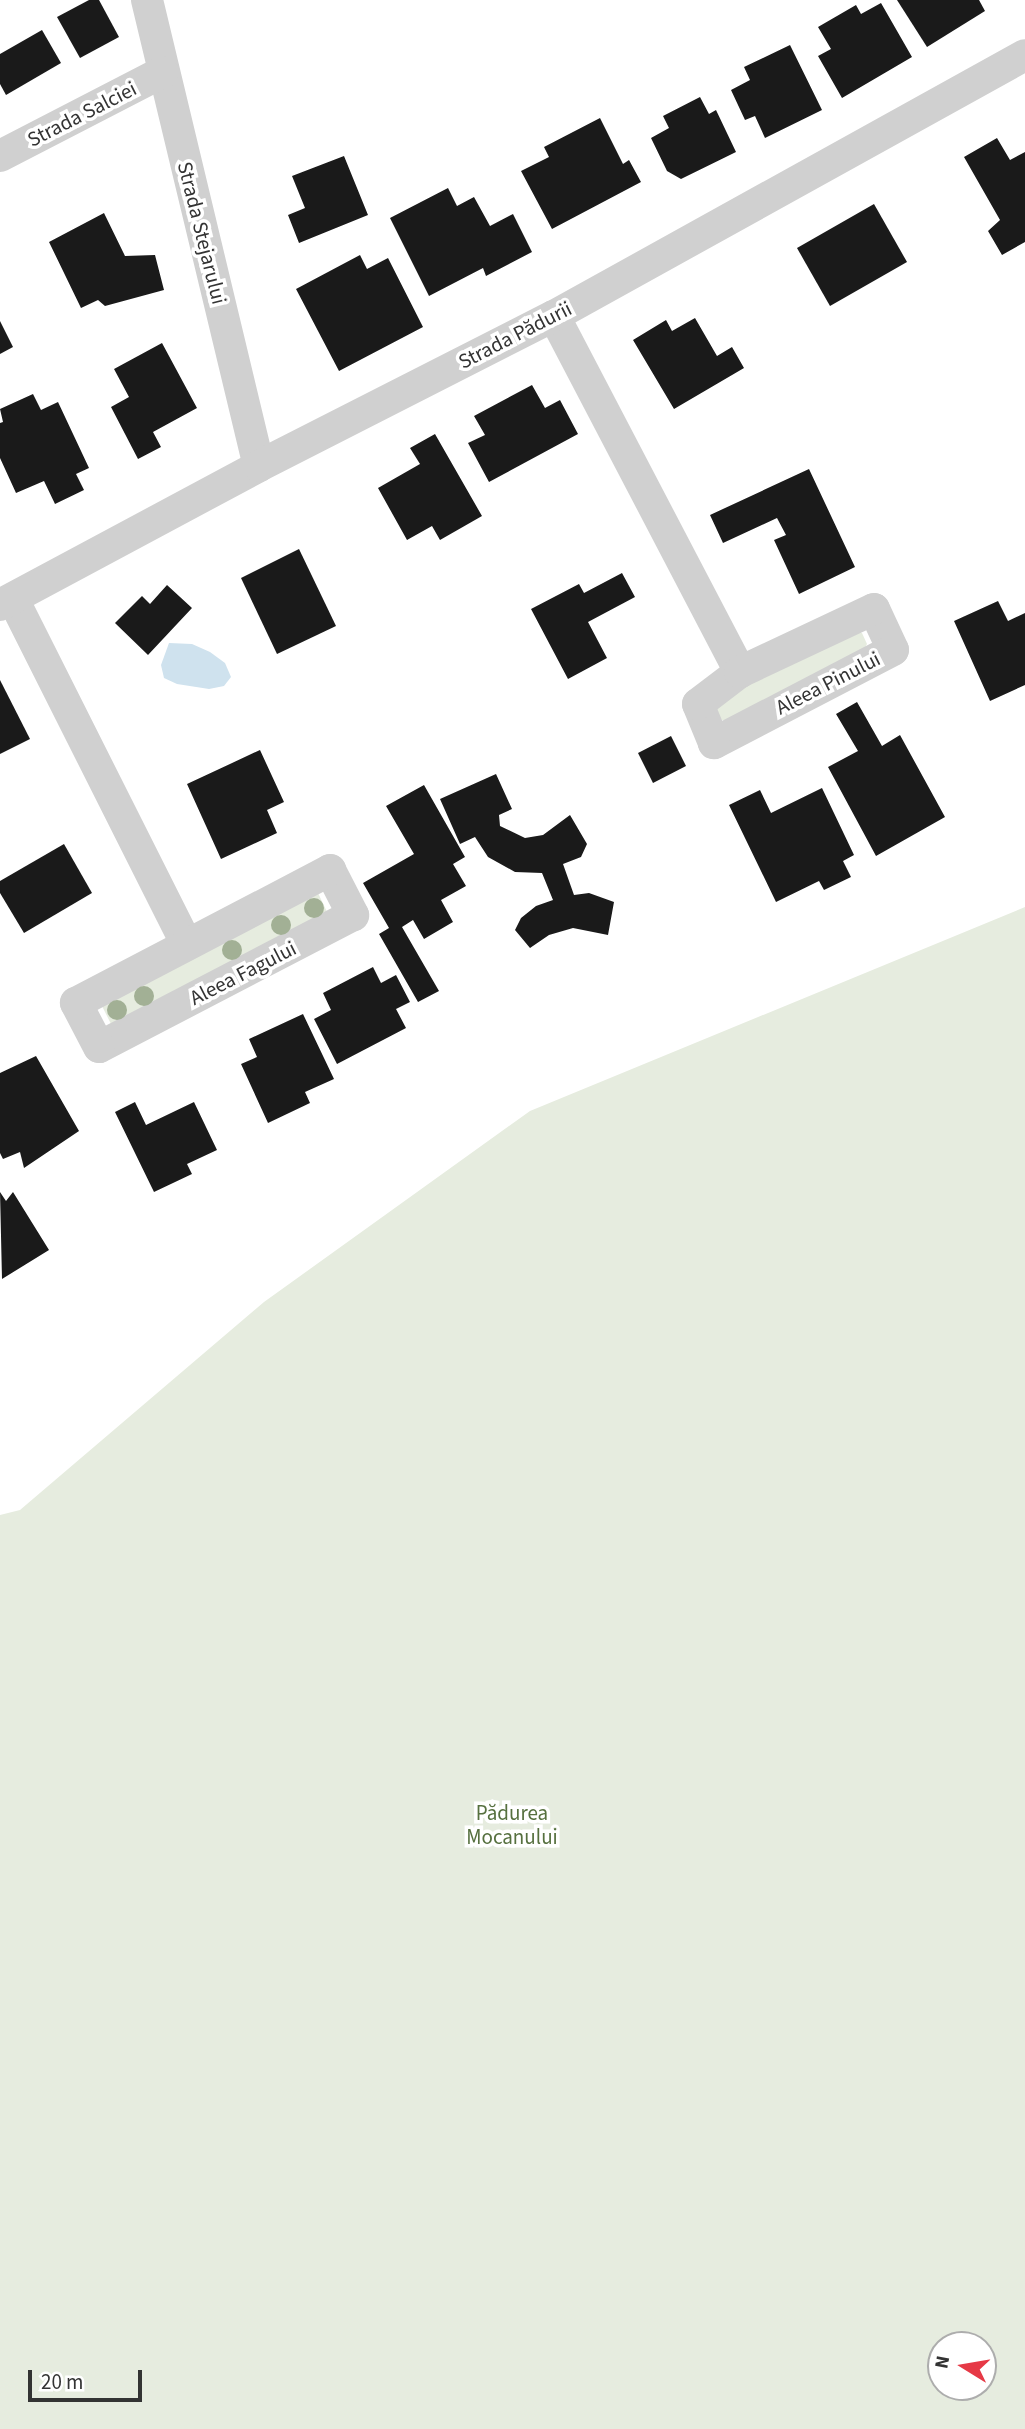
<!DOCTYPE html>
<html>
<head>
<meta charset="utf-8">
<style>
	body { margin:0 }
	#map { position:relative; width:1025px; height:2429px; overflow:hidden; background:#fff; font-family:"Source Sans 3",sans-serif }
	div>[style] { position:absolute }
	.green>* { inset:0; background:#e6ecdf }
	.water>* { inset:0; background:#cfe2ee }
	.building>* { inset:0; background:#1a1a1a }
	.street>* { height:32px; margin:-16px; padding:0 16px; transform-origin:16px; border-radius:16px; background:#d0d0d0 }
	.trees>* { width:20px; height:20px; margin:-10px; border-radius:50%; background:#a2b095 }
	span { translate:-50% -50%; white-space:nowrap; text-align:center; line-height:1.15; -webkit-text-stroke:7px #fff; paint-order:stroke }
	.street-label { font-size:21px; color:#333 }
	.park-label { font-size:21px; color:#56703f }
	.north { position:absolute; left:927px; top:2331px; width:70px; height:70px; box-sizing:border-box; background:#fff; border:2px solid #adadad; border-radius:50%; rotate:281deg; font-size:19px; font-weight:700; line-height:28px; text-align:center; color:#333 }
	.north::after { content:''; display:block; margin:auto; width:24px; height:32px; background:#e63946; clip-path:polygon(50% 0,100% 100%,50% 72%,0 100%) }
	.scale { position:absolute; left:28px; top:2370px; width:114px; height:32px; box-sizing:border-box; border:4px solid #333; border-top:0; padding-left:9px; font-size:21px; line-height:24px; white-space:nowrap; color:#333; -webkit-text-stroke:5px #fff; paint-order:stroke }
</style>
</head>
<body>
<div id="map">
	<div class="green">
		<div style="clip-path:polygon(852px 631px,862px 633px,867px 644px,862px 653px,726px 721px,715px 718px,718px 700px)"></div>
		<div style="clip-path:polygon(318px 893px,328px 914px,111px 1024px,101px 1004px)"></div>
		<div style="clip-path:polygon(evenodd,1025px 907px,1025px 2429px,0 2429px,0 1515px,20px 1510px,264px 1302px,530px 1111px,1025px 907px,941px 2345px,983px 2345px,983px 2387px,941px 2387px,941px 2345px)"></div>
	</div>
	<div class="water">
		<div style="clip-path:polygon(169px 643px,192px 644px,210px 652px,225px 663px,231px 677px,224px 686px,209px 689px,177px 684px,164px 678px,161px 665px)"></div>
	</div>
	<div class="building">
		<div style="clip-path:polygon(89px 0,99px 0,119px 37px,80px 58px,57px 17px)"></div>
		<div style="clip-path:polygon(897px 0,979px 0,985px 11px,927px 47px)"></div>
		<div style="clip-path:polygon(881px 3px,912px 57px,842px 98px,818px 56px,831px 49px,818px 27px,856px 5px,861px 14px)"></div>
		<div style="clip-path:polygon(42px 30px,61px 63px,6px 95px,0 84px,0 54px)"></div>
		<div style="clip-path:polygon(790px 45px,822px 110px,765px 138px,755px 116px,745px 120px,731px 90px,750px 80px,744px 67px)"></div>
		<div style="clip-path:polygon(700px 97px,709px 114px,716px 110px,736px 152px,681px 179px,667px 171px,651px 138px,669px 128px,663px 116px)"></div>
		<div style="clip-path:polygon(600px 118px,623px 164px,629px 160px,641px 182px,552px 229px,521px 171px,549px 157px,544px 147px)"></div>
		<div style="clip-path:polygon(997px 138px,1010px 160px,1025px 152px,1025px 242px,1002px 255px,988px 231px,1000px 220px,964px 157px)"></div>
		<div style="clip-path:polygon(344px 156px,368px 215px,299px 243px,288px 215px,305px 208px,292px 176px)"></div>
		<div style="clip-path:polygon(448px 188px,457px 206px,474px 197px,490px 226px,513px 214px,532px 252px,486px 276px,483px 268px,429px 296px,390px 218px)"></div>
		<div style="clip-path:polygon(874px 204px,907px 262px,830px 306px,797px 248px)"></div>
		<div style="clip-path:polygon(104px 213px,125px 256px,155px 255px,164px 290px,105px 306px,98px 300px,81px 308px,49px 242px)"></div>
		<div style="clip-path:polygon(360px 255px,367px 269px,388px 258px,423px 327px,339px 371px,296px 289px)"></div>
		<div style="clip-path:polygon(695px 318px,717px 356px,732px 347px,744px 368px,674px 409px,633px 340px,666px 320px,672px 331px)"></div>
		<div style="clip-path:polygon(0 321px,13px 347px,0 354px)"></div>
		<div style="clip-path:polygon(162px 343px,197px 408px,153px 432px,161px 447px,138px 459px,111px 407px,129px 397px,114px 369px)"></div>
		<div style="clip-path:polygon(532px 385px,545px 408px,560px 400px,578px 434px,489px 482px,468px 443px,485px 435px,474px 416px)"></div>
		<div style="clip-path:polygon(33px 394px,41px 410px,58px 402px,89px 468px,76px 474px,84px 490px,55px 504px,44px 481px,16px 493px,0 458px,0 423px,3px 422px,0 409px)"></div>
		<div style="clip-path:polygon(435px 434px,482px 516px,440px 540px,432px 526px,407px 540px,378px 488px,420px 464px,410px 448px)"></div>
		<div style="clip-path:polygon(809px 469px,855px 567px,799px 594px,774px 540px,786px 535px,777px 518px,723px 543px,710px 515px)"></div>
		<div style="clip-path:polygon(299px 549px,336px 626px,277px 654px,241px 578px)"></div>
		<div style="clip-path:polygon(622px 573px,635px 597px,588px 622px,607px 658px,568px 679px,531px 609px,579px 584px,584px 593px)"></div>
		<div style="clip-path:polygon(167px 585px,192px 608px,148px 655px,115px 623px,142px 596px,150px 604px)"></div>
		<div style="clip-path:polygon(998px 601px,1008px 621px,1025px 613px,1025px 685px,990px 701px,954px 621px)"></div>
		<div style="clip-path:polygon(0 680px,30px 739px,0 754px)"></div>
		<div style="clip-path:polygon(857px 702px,882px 746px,900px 735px,945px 817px,876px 856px,828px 767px,858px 751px,836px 714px)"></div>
		<div style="clip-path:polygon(671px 736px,686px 766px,653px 783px,638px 753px)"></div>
		<div style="clip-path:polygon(260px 750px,284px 802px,267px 810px,277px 833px,221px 859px,187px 784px)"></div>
		<div style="clip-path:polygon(496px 774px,512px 809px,499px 815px,500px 826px,525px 838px,543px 835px,570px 815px,587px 844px,581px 857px,563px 864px,574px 895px,589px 893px,614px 902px,608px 935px,573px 928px,549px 935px,530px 948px,515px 930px,521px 918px,536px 906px,553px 900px,542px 873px,515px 872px,488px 857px,475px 837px,460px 844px,440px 799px)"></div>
		<div style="clip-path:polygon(424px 785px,465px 857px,453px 864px,466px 886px,441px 900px,453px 922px,424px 939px,413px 920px,402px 927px,439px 991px,418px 1002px,379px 934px,389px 928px,363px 883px,414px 854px,386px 806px)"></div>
		<div style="clip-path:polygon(822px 788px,854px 855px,843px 861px,851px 877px,824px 890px,819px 881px,776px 902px,729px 805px,760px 790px,771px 813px)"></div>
		<div style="clip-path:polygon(64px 844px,92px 893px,24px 933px,0 893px,0 881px)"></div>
		<div style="clip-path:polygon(373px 967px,381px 983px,396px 975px,410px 1002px,396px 1009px,406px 1028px,337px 1064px,314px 1019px,331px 1010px,323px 993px)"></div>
		<div style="clip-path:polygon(303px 1014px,334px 1079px,305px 1092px,310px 1103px,268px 1123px,241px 1064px,257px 1057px,249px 1039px)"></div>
		<div style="clip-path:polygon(36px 1056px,79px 1131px,24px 1168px,20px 1152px,3px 1159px,0 1153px,0 1073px)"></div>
		<div style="clip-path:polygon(135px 1102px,146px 1125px,194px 1102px,217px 1150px,187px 1164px,192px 1174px,154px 1192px,115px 1112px)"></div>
		<div style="clip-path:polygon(0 1192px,6px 1201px,13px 1192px,49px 1250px,2px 1279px)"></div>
	</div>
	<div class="street">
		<div style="left:147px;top:0;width:479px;rotate:76.5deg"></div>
		<div style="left:0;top:156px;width:183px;rotate:-27.3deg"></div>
		<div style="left:554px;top:316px;width:402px;rotate:62.4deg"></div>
		<div style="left:13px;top:599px;width:387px;rotate:63.3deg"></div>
		<div style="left:0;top:605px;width:294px;rotate:-28.2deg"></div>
		<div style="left:259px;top:466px;width:331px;rotate:-27deg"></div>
		<div style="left:554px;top:316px;width:538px;rotate:-28.99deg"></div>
		<div style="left:874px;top:609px;width:45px;rotate:65.1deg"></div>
		<div style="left:893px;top:650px;width:202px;rotate:152.5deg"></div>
		<div style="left:714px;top:743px;width:42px;rotate:-112.3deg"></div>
		<div style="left:698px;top:704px;width:53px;rotate:-37.3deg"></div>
		<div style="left:740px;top:672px;width:148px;rotate:-25.2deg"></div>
		<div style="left:330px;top:870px;width:51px;rotate:62.9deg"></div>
		<div style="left:353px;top:915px;width:286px;rotate:152.5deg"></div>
		<div style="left:99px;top:1047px;width:50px;rotate:-117.6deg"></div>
		<div style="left:76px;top:1003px;width:287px;rotate:-27.6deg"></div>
	</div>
	<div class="trees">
		<div style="left:314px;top:908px"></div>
		<div style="left:281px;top:925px"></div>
		<div style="left:232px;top:950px"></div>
		<div style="left:144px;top:996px"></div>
		<div style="left:117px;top:1010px"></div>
	</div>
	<div class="street-label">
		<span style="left:82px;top:114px;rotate:-27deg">Strada Salciei</span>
		<span style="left:202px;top:233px;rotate:76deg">Strada Stejarului</span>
		<span style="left:515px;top:335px;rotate:-27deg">Strada Pădurii</span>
		<span style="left:828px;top:683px;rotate:-27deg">Aleea Pinului</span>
		<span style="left:243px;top:973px;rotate:-27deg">Aleea Fagului</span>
	</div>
	<div class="park-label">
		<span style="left:512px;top:1825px">Pădurea<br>Mocanului</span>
	</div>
	<div class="north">N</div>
	<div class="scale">20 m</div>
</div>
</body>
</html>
